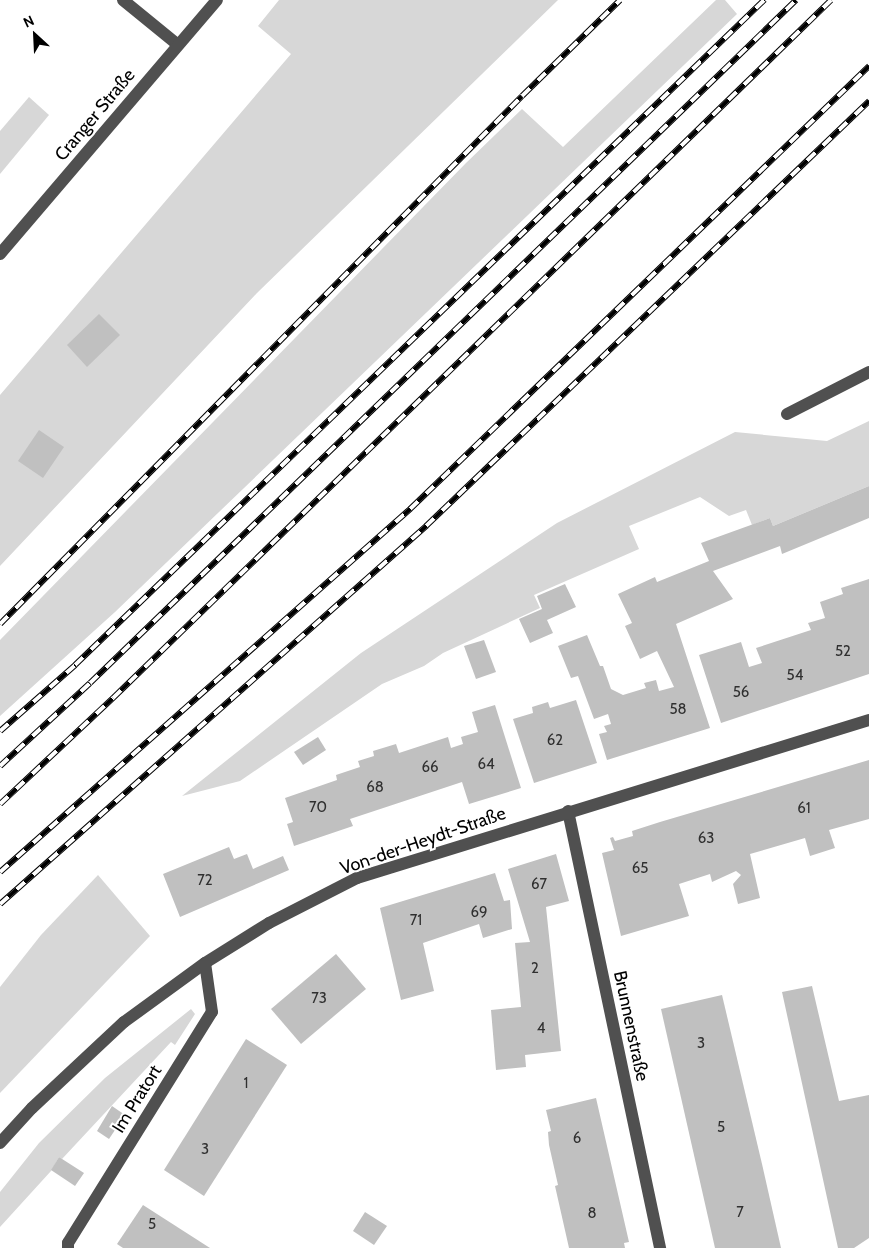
<!DOCTYPE html>
<html>
<head>
<meta charset="utf-8">
<style>
	body { margin:0 }
	#map { position:relative; width:869px; height:1248px; overflow:hidden; background:#fff; font-family:Cabin,sans-serif }
	div>[style] { position:absolute }
	.green>* { inset:0; background:#d7d7d7 }
	.building>* { inset:0; background:#c0c0c0 }
	.minor>* { height:12px; margin:-6px; padding:0 6px; transform-origin:6px; border-radius:6px; background:#505050 }
	.rail>* { height:5.5px; margin-top:-2.75px; transform-origin:0; background:repeating-linear-gradient(90deg,#fff 0 11px,#000 0 22px); box-sizing:border-box; border-block:1px solid #000 }
	span { translate:-50% -50%; white-space:nowrap; text-align:center; line-height:1.15; -webkit-text-stroke:4px #fff; paint-order:stroke }
	.number-label { font-size:15px; color:#303030 }
	.number-label span { -webkit-text-stroke-width:0 }
	.street-label { font-size:18px; color:#000 }
	.north { position:absolute; left:10px; top:10px; width:50px; height:50px; -webkit-text-stroke:4px #fff; paint-order:stroke; rotate:335deg; font-size:14px; font-weight:700; line-height:20px; text-align:center; color:#000 }
	.north::after { content:''; display:block; margin:auto; width:18px; height:22px; background:#000; clip-path:polygon(50% 0,100% 100%,50% 72%,0 100%) }
</style>
</head>
<body>
<div id="map">
	<div class="green">
		<div style="clip-path:polygon(279px 0,558px 0,257px 293px,0 566px,0 395px,291px 54px,258px 26px)"></div>
		<div style="clip-path:polygon(716px 0,725px 0,737px 14px,115px 612px,0 716px,0 640px,466px 163px,522px 109px,563px 147px)"></div>
		<div style="clip-path:polygon(29px 97px,49px 115px,0 174px,0 131px)"></div>
		<div style="clip-path:polygon(869px 421px,869px 486px,773px 526px,770px 518px,752px 525px,746px 510px,729px 516px,700px 497px,629px 526px,639px 549px,534px 595px,540px 608px,443px 653px,424px 666px,382px 684px,240px 781px,182px 796px,361px 653px,557px 523px,735px 432px,827px 441px)"></div>
		<div style="clip-path:polygon(98px 875px,150px 936px,0 1093px,0 987px,41px 935px)"></div>
		<div style="clip-path:polygon(191px 1009px,195px 1014px,175px 1045px,171px 1042px,62px 1159px,59px 1157px,51px 1171px,0 1227px,0 1192px,39px 1143px,105px 1078px)"></div>
	</div>
	<div class="building">
		<div style="clip-path:polygon(99px 314px,120px 335px,87px 367px,67px 345px)"></div>
		<div style="clip-path:polygon(39px 430px,64px 447px,43px 478px,18px 461px)"></div>
		<div style="clip-path:polygon(869px 486px,869px 518px,782px 554px,780px 546px,713px 571px,733px 599px,676px 624px,710px 728px,607px 760px,599px 734px,607px 732px,604px 726px,611px 724px,608px 714px,594px 719px,578px 676px,571px 678px,558px 646px,587px 635px,600px 666px,603px 666px,611px 689px,623px 695px,646px 688px,644px 683px,656px 680px,659px 691px,674px 687px,657px 651px,640px 659px,625px 626px,632px 623px,618px 594px,655px 577px,657px 582px,709px 561px,701px 543px,770px 518px,773px 526px)"></div>
		<div style="clip-path:polygon(869px 579px,869px 674px,721px 723px,699px 655px,741px 642px,749px 667px,762px 663px,756px 648px,811px 630px,808px 623px,825px 618px,820px 602px,843px 594px,841px 588px)"></div>
		<div style="clip-path:polygon(565px 584px,576px 607px,547px 620px,553px 633px,530px 643px,519px 619px,542px 609px,537px 596px)"></div>
		<div style="clip-path:polygon(484px 640px,496px 672px,476px 679px,464px 646px)"></div>
		<div style="clip-path:polygon(576px 700px,597px 763px,534px 783px,513px 719px,533px 713px,532px 707px,548px 702px,550px 708px)"></div>
		<div style="clip-path:polygon(495px 705px,521px 788px,469px 804px,462px 782px,350px 819px,353px 826px,294px 846px,287px 824px,293px 822px,285px 798px,337px 780px,336px 775px,360px 767px,358px 761px,374px 756px,373px 751px,396px 744px,399px 753px,448px 737px,451px 748px,463px 744px,461px 737px,478px 732px,472px 712px)"></div>
		<div style="clip-path:polygon(318px 737px,326px 750px,303px 765px,294px 752px)"></div>
		<div style="clip-path:polygon(869px 760px,869px 819px,829px 830px,835px 848px,810px 856px,805px 838px,750px 854px,760px 898px,738px 904px,733px 884px,741px 875px,736px 871px,712px 882px,710px 874px,679px 884px,689px 916px,621px 936px,602px 853px,614px 850px,610px 838px,613px 837px,615px 841px,633px 836px,632px 831px,660px 822px)"></div>
		<div style="clip-path:polygon(229px 847px,234px 859px,247px 854px,253px 869px,283px 856px,289px 870px,180px 917px,163px 874px)"></div>
		<div style="clip-path:polygon(556px 854px,569px 901px,546px 907px,561px 1051px,525px 1055px,526px 1067px,496px 1070px,491px 1010px,521px 1007px,515px 943px,530px 942px,508px 869px)"></div>
		<div style="clip-path:polygon(495px 873px,504px 901px,510px 900px,512px 929px,483px 938px,479px 924px,423px 943px,434px 991px,401px 1000px,380px 908px)"></div>
		<div style="clip-path:polygon(336px 954px,366px 989px,301px 1044px,271px 1009px)"></div>
		<div style="clip-path:polygon(812px 986px,839px 1101px,869px 1095px,869px 1238px,854px 1248px,838px 1248px,782px 992px)"></div>
		<div style="clip-path:polygon(722px 995px,762px 1164px,781px 1248px,715px 1248px,661px 1009px)"></div>
		<div style="clip-path:polygon(246px 1039px,287px 1065px,204px 1196px,164px 1170px)"></div>
		<div style="clip-path:polygon(596px 1098px,629px 1242px,624px 1243px,625px 1248px,569px 1248px,555px 1186px,558px 1185px,549px 1145px,548px 1132px,551px 1131px,546px 1110px)"></div>
		<div style="clip-path:polygon(112px 1106px,125px 1115px,109px 1139px,97px 1131px)"></div>
		<div style="clip-path:polygon(59px 1157px,84px 1173px,75px 1186px,51px 1170px)"></div>
		<div style="clip-path:polygon(143px 1205px,210px 1248px,123px 1248px,117px 1244px)"></div>
		<div style="clip-path:polygon(365px 1212px,387px 1226px,374px 1245px,353px 1231px)"></div>
	</div>
	<div class="minor">
		<div style="left:123px;top:0;width:71px;rotate:39.3deg"></div>
		<div style="left:0;top:254px;width:334px;rotate:-49.5deg"></div>
		<div style="left:787px;top:414px;width:92px;rotate:-27.1deg"></div>
		<div style="left:568px;top:811px;width:447px;rotate:78.1deg"></div>
		<div style="left:0;top:1143px;width:47px;rotate:-47.6deg"></div>
		<div style="left:32px;top:1108px;width:126px;rotate:-43.1deg"></div>
		<div style="left:124px;top:1022px;width:100px;rotate:-36.1deg"></div>
		<div style="left:205px;top:963px;width:75px;rotate:-32deg"></div>
		<div style="left:269px;top:923px;width:99px;rotate:-27.1deg"></div>
		<div style="left:357px;top:878px;width:536px;rotate:-17.15deg"></div>
		<div style="left:68px;top:1248px;width:5px;rotate:-90deg"></div>
		<div style="left:68px;top:1243px;width:272px;rotate:-58.1deg"></div>
		<div style="left:212px;top:1012px;width:49px;rotate:-98.1deg"></div>
	</div>
	<div class="rail">
		<div style="left:0;top:624px;width:742px;rotate:-45.33deg"></div>
		<div style="left:522px;top:96px;width:137px;rotate:-44.4deg"></div>
		<div style="left:0;top:731px;width:100px;rotate:-41.3deg"></div>
		<div style="left:75px;top:665px;width:958px;rotate:-43.98deg"></div>
		<div style="left:0;top:766px;width:122px;rotate:-42.7deg"></div>
		<div style="left:90px;top:683px;width:982px;rotate:-44.05deg"></div>
		<div style="left:0;top:804px;width:155px;rotate:-43.2deg"></div>
		<div style="left:113px;top:698px;width:1001px;rotate:-44.19deg"></div>
		<div style="left:0;top:872px;width:548px;rotate:-41.52deg"></div>
		<div style="left:410px;top:509px;width:638px;rotate:-43.98deg"></div>
		<div style="left:0;top:904px;width:570px;rotate:-41.58deg"></div>
		<div style="left:426px;top:526px;width:614px;rotate:-43.81deg"></div>
	</div>
	<div class="number-label">
		<span style="left:843px;top:652px">52</span>
		<span style="left:795px;top:676px">54</span>
		<span style="left:741px;top:693px">56</span>
		<span style="left:678px;top:710px">58</span>
		<span style="left:555px;top:741px">62</span>
		<span style="left:486px;top:765px">64</span>
		<span style="left:430px;top:768px">66</span>
		<span style="left:375px;top:788px">68</span>
		<span style="left:318px;top:808px">70</span>
		<span style="left:804px;top:809px">61</span>
		<span style="left:706px;top:839px">63</span>
		<span style="left:640px;top:869px">65</span>
		<span style="left:205px;top:881px">72</span>
		<span style="left:539px;top:885px">67</span>
		<span style="left:479px;top:913px">69</span>
		<span style="left:416px;top:921px">71</span>
		<span style="left:535px;top:969px">2</span>
		<span style="left:319px;top:999px">73</span>
		<span style="left:541px;top:1029px">4</span>
		<span style="left:701px;top:1044px">3</span>
		<span style="left:246px;top:1084px">1</span>
		<span style="left:721px;top:1128px">5</span>
		<span style="left:577px;top:1139px">6</span>
		<span style="left:205px;top:1150px">3</span>
		<span style="left:740px;top:1213px">7</span>
		<span style="left:592px;top:1214px">8</span>
		<span style="left:152px;top:1225px">5</span>
	</div>
	<div class="street-label">
		<span style="left:95px;top:115px;rotate:-50deg">Cranger Straße</span>
		<span style="left:423px;top:841px;rotate:-19deg">Von-der-Heydt-Straße</span>
		<span style="left:631px;top:1026px;rotate:78deg">Brunnenstraße</span>
		<span style="left:137px;top:1099px;rotate:-58deg">Im Pratort</span>
	</div>
	<div class="north">N</div>
</div>
</body>
</html>
